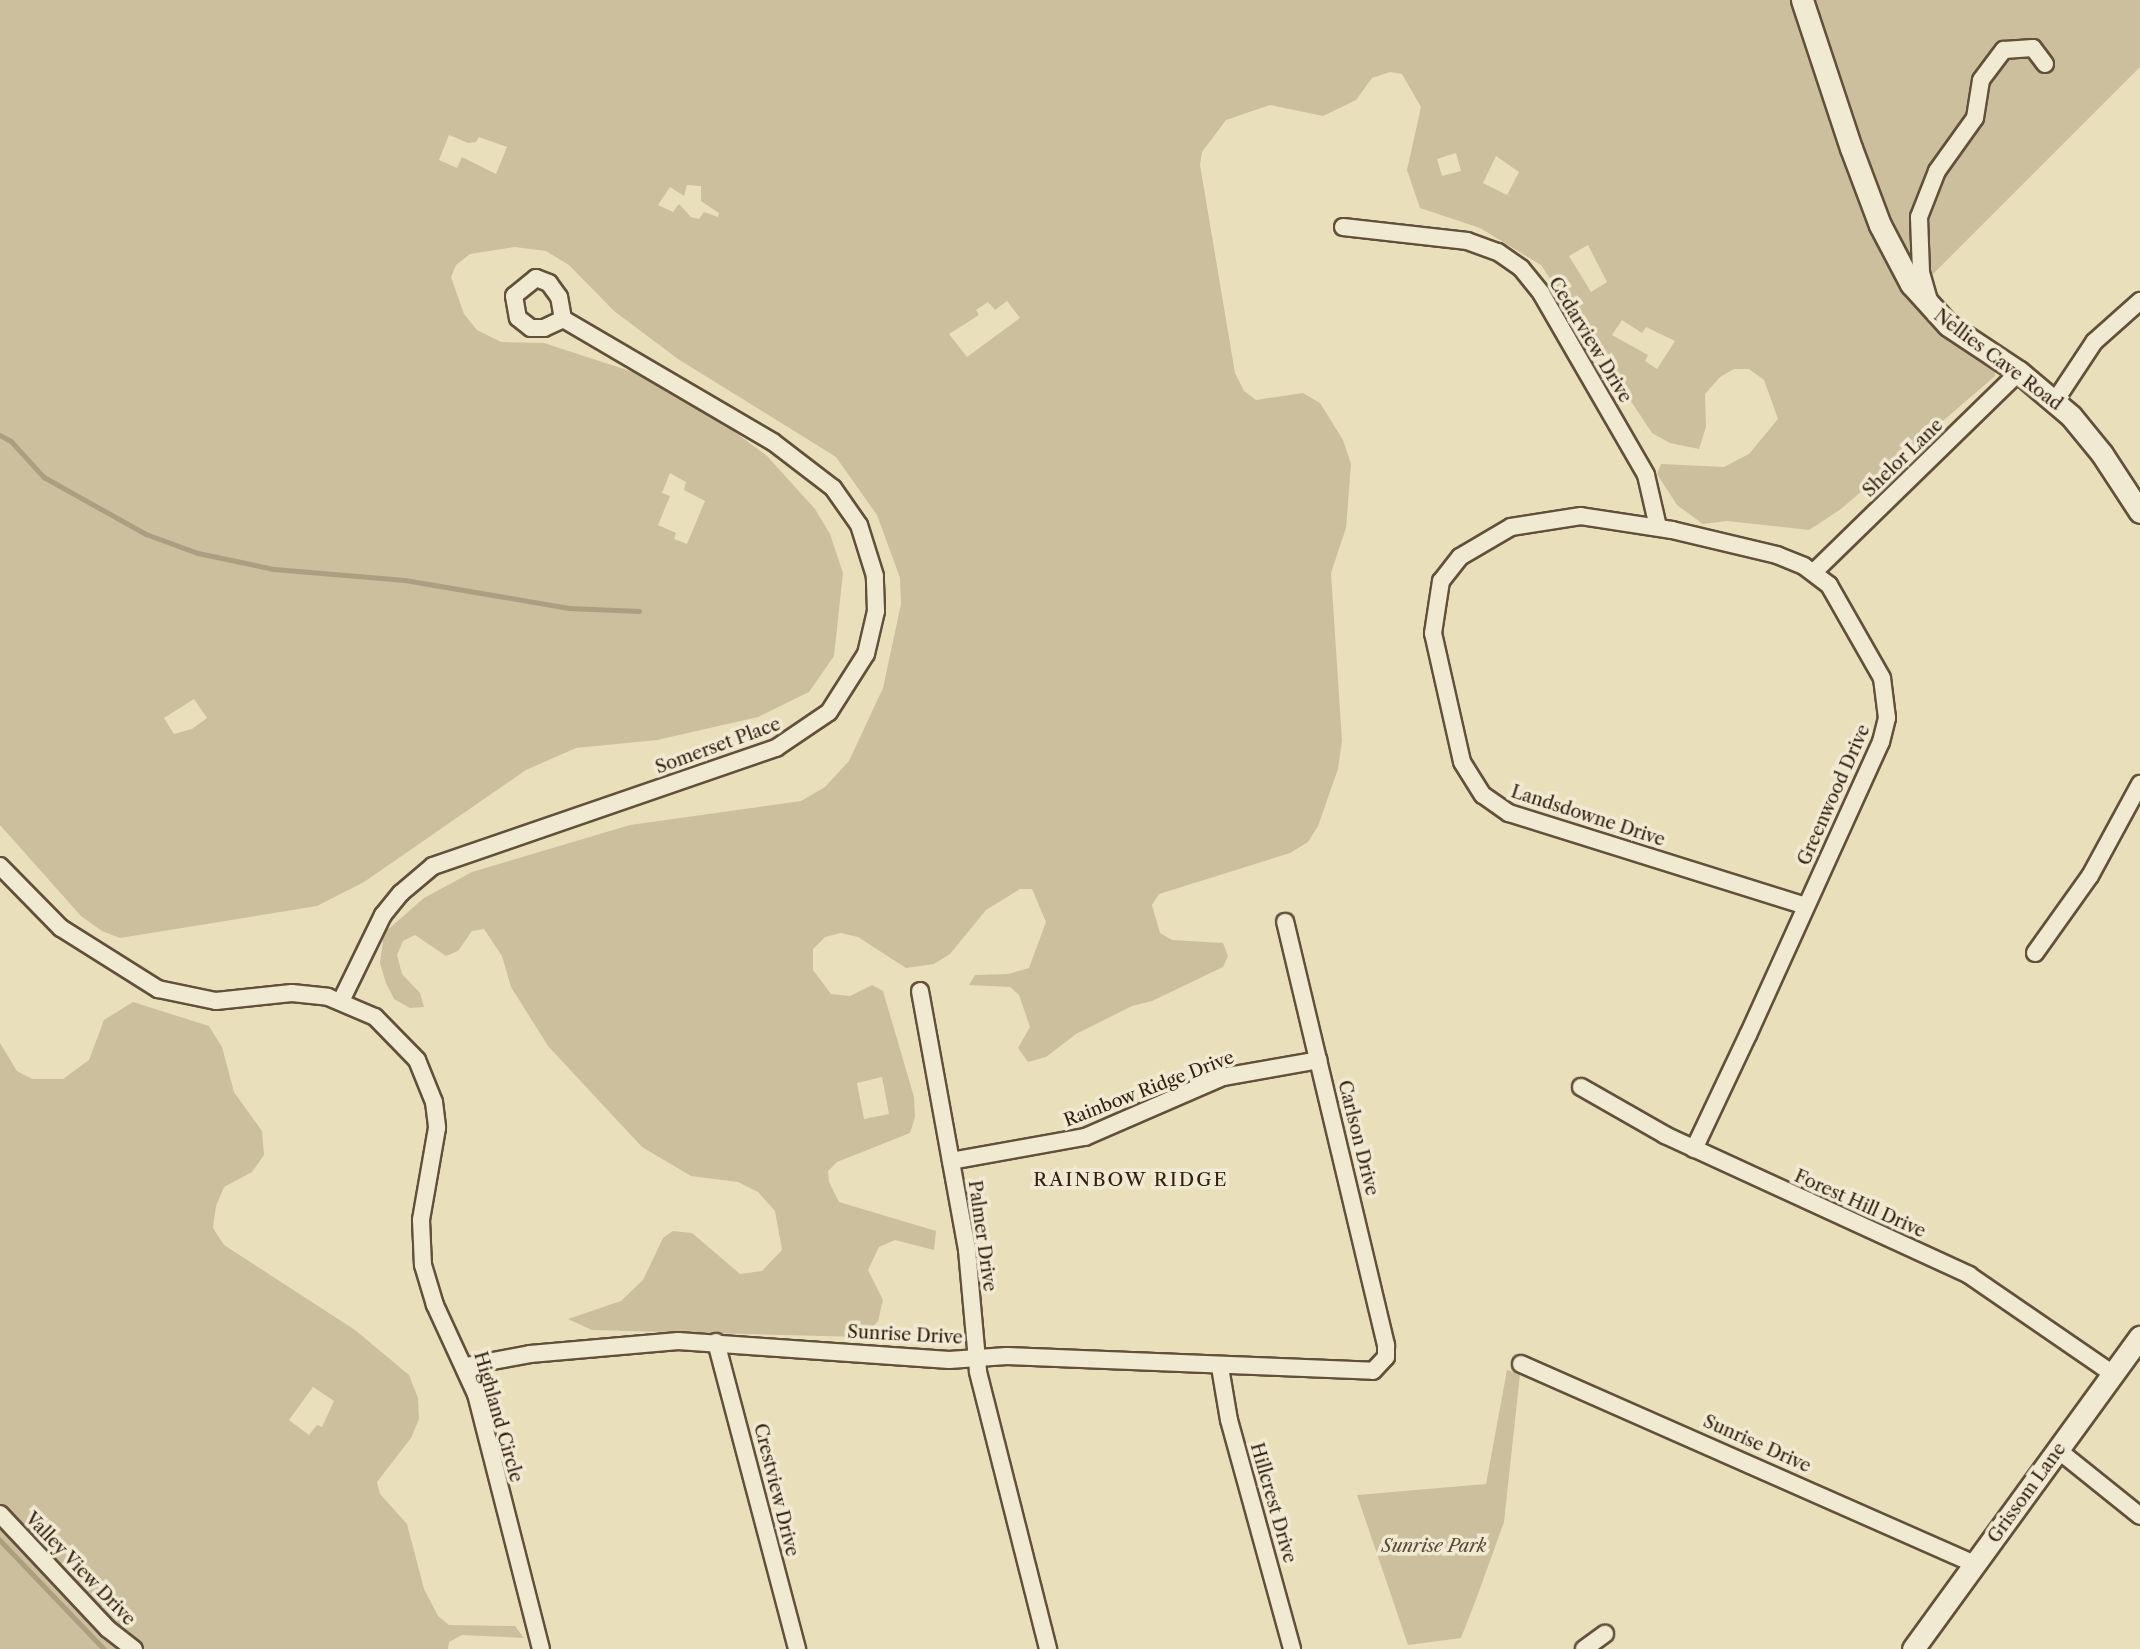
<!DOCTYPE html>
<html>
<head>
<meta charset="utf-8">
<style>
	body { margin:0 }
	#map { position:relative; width:2140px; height:1649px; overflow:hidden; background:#eadfbb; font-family:"Libre Caslon Text",serif }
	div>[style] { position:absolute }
	.green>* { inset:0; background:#cbbf9e }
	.stream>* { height:4.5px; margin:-2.25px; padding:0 2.25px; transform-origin:2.25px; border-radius:2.25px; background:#ac9e81 }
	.roads { filter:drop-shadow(2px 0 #62503b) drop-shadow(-2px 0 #62503b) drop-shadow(0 2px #62503b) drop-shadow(0 -2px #62503b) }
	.street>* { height:16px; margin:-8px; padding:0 8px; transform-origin:8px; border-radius:8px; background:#f1ead3 }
	.secondary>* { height:21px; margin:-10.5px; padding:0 10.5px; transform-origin:10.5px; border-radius:10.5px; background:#f1ead3 }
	span { translate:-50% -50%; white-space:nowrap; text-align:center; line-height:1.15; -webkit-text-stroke:7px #f1ead3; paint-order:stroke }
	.street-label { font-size:18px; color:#342010 }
	.park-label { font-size:18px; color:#5a4834; font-style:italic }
	.neighbourhood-label { font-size:19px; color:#342010; letter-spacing:2px }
</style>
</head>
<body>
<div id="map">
	<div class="green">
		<div style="clip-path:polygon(evenodd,0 0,2140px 0,2140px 67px,1931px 276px,1945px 312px,1994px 348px,1995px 376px,1841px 509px,1809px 530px,1727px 521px,1703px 524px,1677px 505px,1657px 474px,1661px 464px,1724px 467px,1749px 454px,1778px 419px,1764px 380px,1749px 369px,1734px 369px,1720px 377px,1705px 394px,1706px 427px,1699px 449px,1670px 443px,1652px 433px,1541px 265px,1480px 228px,1420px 208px,1407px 170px,1421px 107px,1402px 74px,1390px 72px,1372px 78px,1356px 100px,1323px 116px,1270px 105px,1226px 120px,1202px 152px,1200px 165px,1235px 373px,1244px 391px,1256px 400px,1303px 393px,1320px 403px,1343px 440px,1351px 464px,1346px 528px,1331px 573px,1342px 741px,1338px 769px,1318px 826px,1308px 842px,1290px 853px,1159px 894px,1152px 905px,1160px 933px,1172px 940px,1223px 943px,1228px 956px,1223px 967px,1152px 1001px,1132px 1006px,1076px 1034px,1046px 1057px,1028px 1062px,1018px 1048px,1030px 1027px,1019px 995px,1010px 987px,969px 985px,975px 975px,1008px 974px,1029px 968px,1046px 922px,1032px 889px,1020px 889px,986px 910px,950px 954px,934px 964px,906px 968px,858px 937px,841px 933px,825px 937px,813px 949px,813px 970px,831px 994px,850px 996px,872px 985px,883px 991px,914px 1097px,915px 1117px,910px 1133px,837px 1162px,828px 1171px,829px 1182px,839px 1202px,936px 1231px,934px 1250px,895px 1240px,879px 1247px,868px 1270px,883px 1300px,878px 1321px,863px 1337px,592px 1330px,568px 1319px,621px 1301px,643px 1280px,663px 1238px,673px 1231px,692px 1233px,740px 1274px,762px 1271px,782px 1250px,775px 1211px,758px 1192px,738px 1182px,691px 1176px,642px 1147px,548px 1046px,511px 987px,502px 956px,484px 929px,472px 931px,458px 951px,446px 956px,415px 935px,403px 941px,397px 955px,402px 974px,420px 993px,424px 1007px,410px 1008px,394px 999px,386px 983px,380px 963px,384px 933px,424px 898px,472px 872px,630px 825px,801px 801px,825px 787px,849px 761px,883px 688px,901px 604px,900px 578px,877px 515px,836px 457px,678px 359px,614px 311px,569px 265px,546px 251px,515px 247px,470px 254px,456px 265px,451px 277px,464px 314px,477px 330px,501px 342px,544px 343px,642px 375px,717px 419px,767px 456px,815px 509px,830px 534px,843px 573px,834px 656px,809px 692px,758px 717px,657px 740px,576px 748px,526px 770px,364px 882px,317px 906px,120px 938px,102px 931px,81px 916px,0 825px,0 0,449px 135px,468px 143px,476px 142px,479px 137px,507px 147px,496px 174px,462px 157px,457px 168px,439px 160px,449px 135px,0 0,1456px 153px,1461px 171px,1442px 176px,1437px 159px,1456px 153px,0 0,1496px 156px,1519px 172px,1507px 195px,1483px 183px,1496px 156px,0 0,687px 185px,701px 186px,701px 201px,719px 213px,718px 217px,704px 212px,699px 219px,691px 217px,679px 204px,673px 212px,658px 205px,670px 187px,684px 196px,687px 185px,0 0,1588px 245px,1607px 282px,1591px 292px,1569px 256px,1588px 245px,0 0,1007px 301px,1020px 318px,967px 357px,949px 334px,979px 315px,976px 310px,988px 302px,995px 310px,1007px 301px,0 0,1622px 320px,1642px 333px,1646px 327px,1675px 341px,1657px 369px,1645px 361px,1648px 355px,1612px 335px,1622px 320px,0 0,670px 473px,686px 482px,684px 490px,705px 501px,687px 544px,674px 539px,676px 533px,658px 525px,670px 496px,662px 493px,670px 473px,0 0,194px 699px,207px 718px,192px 729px,174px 734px,164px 718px,194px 699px,0 0,882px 1077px,889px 1114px,864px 1119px,857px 1083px,882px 1077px)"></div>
		<div style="clip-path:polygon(evenodd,133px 1002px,209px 1026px,222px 1047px,234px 1092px,262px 1131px,264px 1155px,252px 1172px,224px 1187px,216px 1206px,213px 1228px,224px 1245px,355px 1330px,409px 1375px,418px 1398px,419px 1419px,411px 1438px,377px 1482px,380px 1494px,407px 1524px,424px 1589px,438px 1616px,449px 1625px,515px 1626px,524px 1638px,462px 1635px,449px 1642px,448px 1649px,0 1649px,0 1043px,17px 1071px,32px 1079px,63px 1079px,89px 1060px,104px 1020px,133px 1002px,313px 1387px,334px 1401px,322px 1427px,317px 1425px,309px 1435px,289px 1420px,313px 1387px)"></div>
		<div style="clip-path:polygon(1507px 1370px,1520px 1374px,1504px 1522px,1477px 1597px,1461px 1638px,1408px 1645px,1357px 1495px,1486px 1484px)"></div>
	</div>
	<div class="stream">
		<div style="left:0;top:435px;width:13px;rotate:29deg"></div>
		<div style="left:11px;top:441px;width:49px;rotate:47.5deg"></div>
		<div style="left:44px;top:477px;width:117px;rotate:29.2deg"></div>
		<div style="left:146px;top:534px;width:55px;rotate:20.1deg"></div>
		<div style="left:198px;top:553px;width:78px;rotate:11.9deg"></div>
		<div style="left:274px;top:569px;width:131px;rotate:4.8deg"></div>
		<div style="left:405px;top:580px;width:166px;rotate:9.7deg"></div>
		<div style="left:569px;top:608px;width:70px;rotate:2.5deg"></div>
		<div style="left:0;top:1540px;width:151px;rotate:46.3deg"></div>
	</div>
	<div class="roads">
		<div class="street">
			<div style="left:1343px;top:227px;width:125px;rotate:6.4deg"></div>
			<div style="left:1467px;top:241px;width:33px;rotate:20deg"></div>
			<div style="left:1498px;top:252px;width:28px;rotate:35deg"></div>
			<div style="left:1521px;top:268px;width:32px;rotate:51deg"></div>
			<div style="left:1541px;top:293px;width:210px;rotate:60deg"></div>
			<div style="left:1646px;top:475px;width:53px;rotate:77deg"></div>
			<div style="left:1930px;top:304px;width:33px;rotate:-106deg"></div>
			<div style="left:1921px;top:272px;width:55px;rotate:-92.1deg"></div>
			<div style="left:1919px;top:217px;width:49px;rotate:-68.6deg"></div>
			<div style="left:1937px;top:171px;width:65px;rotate:-54.4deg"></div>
			<div style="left:1975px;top:118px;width:38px;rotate:-81deg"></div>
			<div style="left:1981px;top:80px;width:38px;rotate:-53deg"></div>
			<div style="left:2004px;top:50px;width:29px;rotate:-4deg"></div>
			<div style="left:2033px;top:48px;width:20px;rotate:53deg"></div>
			<div style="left:2055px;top:401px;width:71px;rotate:-56.5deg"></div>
			<div style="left:2094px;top:342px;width:62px;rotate:-41.7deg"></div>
			<div style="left:1814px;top:572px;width:286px;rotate:-44.3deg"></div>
			<div style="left:0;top:866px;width:87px;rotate:45.5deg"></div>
			<div style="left:61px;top:928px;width:115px;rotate:32.2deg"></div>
			<div style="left:158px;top:989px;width:59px;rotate:11.7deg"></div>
			<div style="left:216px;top:1001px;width:76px;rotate:-6deg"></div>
			<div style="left:292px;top:993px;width:36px;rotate:6deg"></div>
			<div style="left:328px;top:997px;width:51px;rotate:23.1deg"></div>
			<div style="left:375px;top:1017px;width:60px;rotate:45.7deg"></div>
			<div style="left:417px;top:1060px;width:45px;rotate:68deg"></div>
			<div style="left:434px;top:1102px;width:26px;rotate:83deg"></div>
			<div style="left:437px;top:1128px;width:93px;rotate:99.9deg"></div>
			<div style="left:421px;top:1220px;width:45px;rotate:87.5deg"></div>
			<div style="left:423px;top:1265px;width:42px;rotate:73.3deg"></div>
			<div style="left:435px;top:1305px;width:98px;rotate:65.3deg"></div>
			<div style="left:476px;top:1394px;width:263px;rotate:75.7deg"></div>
			<div style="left:2035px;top:953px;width:95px;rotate:-54.5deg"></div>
			<div style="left:2090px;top:876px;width:105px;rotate:-61.5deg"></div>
			<div style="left:920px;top:991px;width:263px;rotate:79.7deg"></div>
			<div style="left:967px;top:1250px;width:122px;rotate:84.8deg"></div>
			<div style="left:978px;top:1372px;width:286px;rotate:75.8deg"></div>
			<div style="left:341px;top:1001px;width:96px;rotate:-64deg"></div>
			<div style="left:383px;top:915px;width:28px;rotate:-51deg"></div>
			<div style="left:401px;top:893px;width:42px;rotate:-40.2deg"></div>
			<div style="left:433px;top:866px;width:363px;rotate:-19deg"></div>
			<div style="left:776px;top:748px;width:64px;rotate:-34.2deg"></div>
			<div style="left:829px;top:712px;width:69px;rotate:-57.5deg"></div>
			<div style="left:866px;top:654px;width:44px;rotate:-76.9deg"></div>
			<div style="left:876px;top:611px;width:35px;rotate:-92deg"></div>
			<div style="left:875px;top:576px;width:53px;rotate:-107.4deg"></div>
			<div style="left:859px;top:525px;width:45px;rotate:-125.1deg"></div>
			<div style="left:833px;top:488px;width:76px;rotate:-142.5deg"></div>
			<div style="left:773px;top:442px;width:243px;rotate:-149.6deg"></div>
			<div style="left:563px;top:319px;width:22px;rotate:-100deg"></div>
			<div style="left:559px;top:297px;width:17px;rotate:-126deg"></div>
			<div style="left:549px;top:283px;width:14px;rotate:-159deg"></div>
			<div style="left:536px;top:278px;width:28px;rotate:141deg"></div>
			<div style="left:514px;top:296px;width:22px;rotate:80deg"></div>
			<div style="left:518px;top:318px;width:16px;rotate:38deg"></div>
			<div style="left:531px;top:328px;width:13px"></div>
			<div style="left:544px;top:328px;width:21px;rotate:-25deg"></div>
			<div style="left:1581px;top:1087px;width:97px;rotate:29.7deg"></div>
			<div style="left:1665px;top:1135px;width:335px;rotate:24.7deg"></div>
			<div style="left:1969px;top:1275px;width:175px;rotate:34.5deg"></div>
			<div style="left:1694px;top:1149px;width:126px;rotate:-64.7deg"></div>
			<div style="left:1748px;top:1035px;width:322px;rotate:-65.6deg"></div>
			<div style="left:1881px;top:742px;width:25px;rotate:-76deg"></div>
			<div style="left:1887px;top:718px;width:40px;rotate:-97.1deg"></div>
			<div style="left:1882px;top:678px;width:107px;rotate:-119.7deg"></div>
			<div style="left:1829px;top:585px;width:31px;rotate:-143deg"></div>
			<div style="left:1804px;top:566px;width:29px;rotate:-158deg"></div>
			<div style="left:1777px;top:555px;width:108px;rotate:-166.6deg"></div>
			<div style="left:1672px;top:530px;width:92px;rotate:-171.3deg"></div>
			<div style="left:1581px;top:516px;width:71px;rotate:171.1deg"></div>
			<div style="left:1511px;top:527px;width:59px;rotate:149.5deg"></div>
			<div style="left:1460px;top:557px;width:31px;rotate:128deg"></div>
			<div style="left:1441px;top:581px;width:53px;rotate:98.7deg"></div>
			<div style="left:1433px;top:633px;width:132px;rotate:77.3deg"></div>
			<div style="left:1462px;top:762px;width:39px;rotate:58deg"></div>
			<div style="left:1483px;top:795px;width:32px;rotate:35deg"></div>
			<div style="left:1509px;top:813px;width:311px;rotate:17.4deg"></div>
			<div style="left:951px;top:1161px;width:136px;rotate:-10.2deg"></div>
			<div style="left:1085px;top:1137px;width:150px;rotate:-23.5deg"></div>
			<div style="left:1223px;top:1077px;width:97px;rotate:-10deg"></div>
			<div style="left:716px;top:1342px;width:318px;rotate:75.2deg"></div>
			<div style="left:1521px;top:1364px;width:496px;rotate:23.8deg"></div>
			<div style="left:466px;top:1366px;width:65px;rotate:-10.6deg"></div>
			<div style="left:530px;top:1354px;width:149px;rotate:-5deg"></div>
			<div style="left:678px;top:1341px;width:272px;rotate:4deg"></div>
			<div style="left:949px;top:1360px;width:58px;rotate:-3.9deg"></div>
			<div style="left:1007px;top:1356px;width:366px;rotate:2.3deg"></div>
			<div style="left:1373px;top:1371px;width:19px;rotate:-47deg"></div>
			<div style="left:1386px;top:1357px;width:12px;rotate:-90deg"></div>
			<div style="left:1386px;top:1345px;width:435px;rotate:-103.4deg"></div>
			<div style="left:1220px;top:1367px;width:54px;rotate:80.4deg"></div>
			<div style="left:1229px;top:1420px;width:238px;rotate:74.6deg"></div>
			<div style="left:2058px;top:1450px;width:105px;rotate:38.8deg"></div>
			<div style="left:0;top:1514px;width:158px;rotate:46.8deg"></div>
			<div style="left:108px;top:1629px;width:33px;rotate:38deg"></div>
			<div style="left:1584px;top:1649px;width:26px;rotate:-36deg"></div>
		</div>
		<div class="secondary">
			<div style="left:1802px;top:0;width:156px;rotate:71.7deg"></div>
			<div style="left:1851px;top:148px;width:82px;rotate:69.4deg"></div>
			<div style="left:1880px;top:225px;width:67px;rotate:62.3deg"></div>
			<div style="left:1911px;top:284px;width:55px;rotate:47.9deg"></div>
			<div style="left:1948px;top:325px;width:85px;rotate:33.5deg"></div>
			<div style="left:2019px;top:372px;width:68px;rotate:40.2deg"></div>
			<div style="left:2071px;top:416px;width:49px;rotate:50.8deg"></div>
			<div style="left:2102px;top:454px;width:69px;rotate:56.8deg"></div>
			<div style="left:1913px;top:1649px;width:386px;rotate:-54deg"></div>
		</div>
	</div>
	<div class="street-label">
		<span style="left:1590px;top:340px;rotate:59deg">Cedarview Drive</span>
		<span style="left:1998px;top:360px;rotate:37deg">Nellies Cave Road</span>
		<span style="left:1903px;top:458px;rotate:-44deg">Shelor Lane</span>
		<span style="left:718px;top:746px;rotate:-20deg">Somerset Place</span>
		<span style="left:1834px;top:795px;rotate:-66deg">Greenwood Drive</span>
		<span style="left:1588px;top:816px;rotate:18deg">Landsdowne Drive</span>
		<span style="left:1149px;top:1089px;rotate:-21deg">Rainbow Ridge Drive</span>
		<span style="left:1358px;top:1138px;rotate:76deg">Carlson Drive</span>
		<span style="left:1860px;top:1204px;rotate:24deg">Forest Hill Drive</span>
		<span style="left:982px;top:1236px;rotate:82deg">Palmer Drive</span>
		<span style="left:905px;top:1335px;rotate:3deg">Sunrise Drive</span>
		<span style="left:498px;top:1417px;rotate:74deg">Highland Circle</span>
		<span style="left:1757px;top:1444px;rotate:24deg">Sunrise Drive</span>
		<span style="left:776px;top:1490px;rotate:76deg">Crestview Drive</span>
		<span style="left:2027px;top:1493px;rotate:-54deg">Grissom Lane</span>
		<span style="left:1273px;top:1503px;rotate:74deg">Hillcrest Drive</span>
		<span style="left:80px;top:1569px;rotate:46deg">Valley View Drive</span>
	</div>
	<div class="park-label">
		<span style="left:1434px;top:1546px">Sunrise Park</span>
	</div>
	<div class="neighbourhood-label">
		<span style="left:1131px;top:1180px">RAINBOW RIDGE</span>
	</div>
</div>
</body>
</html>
